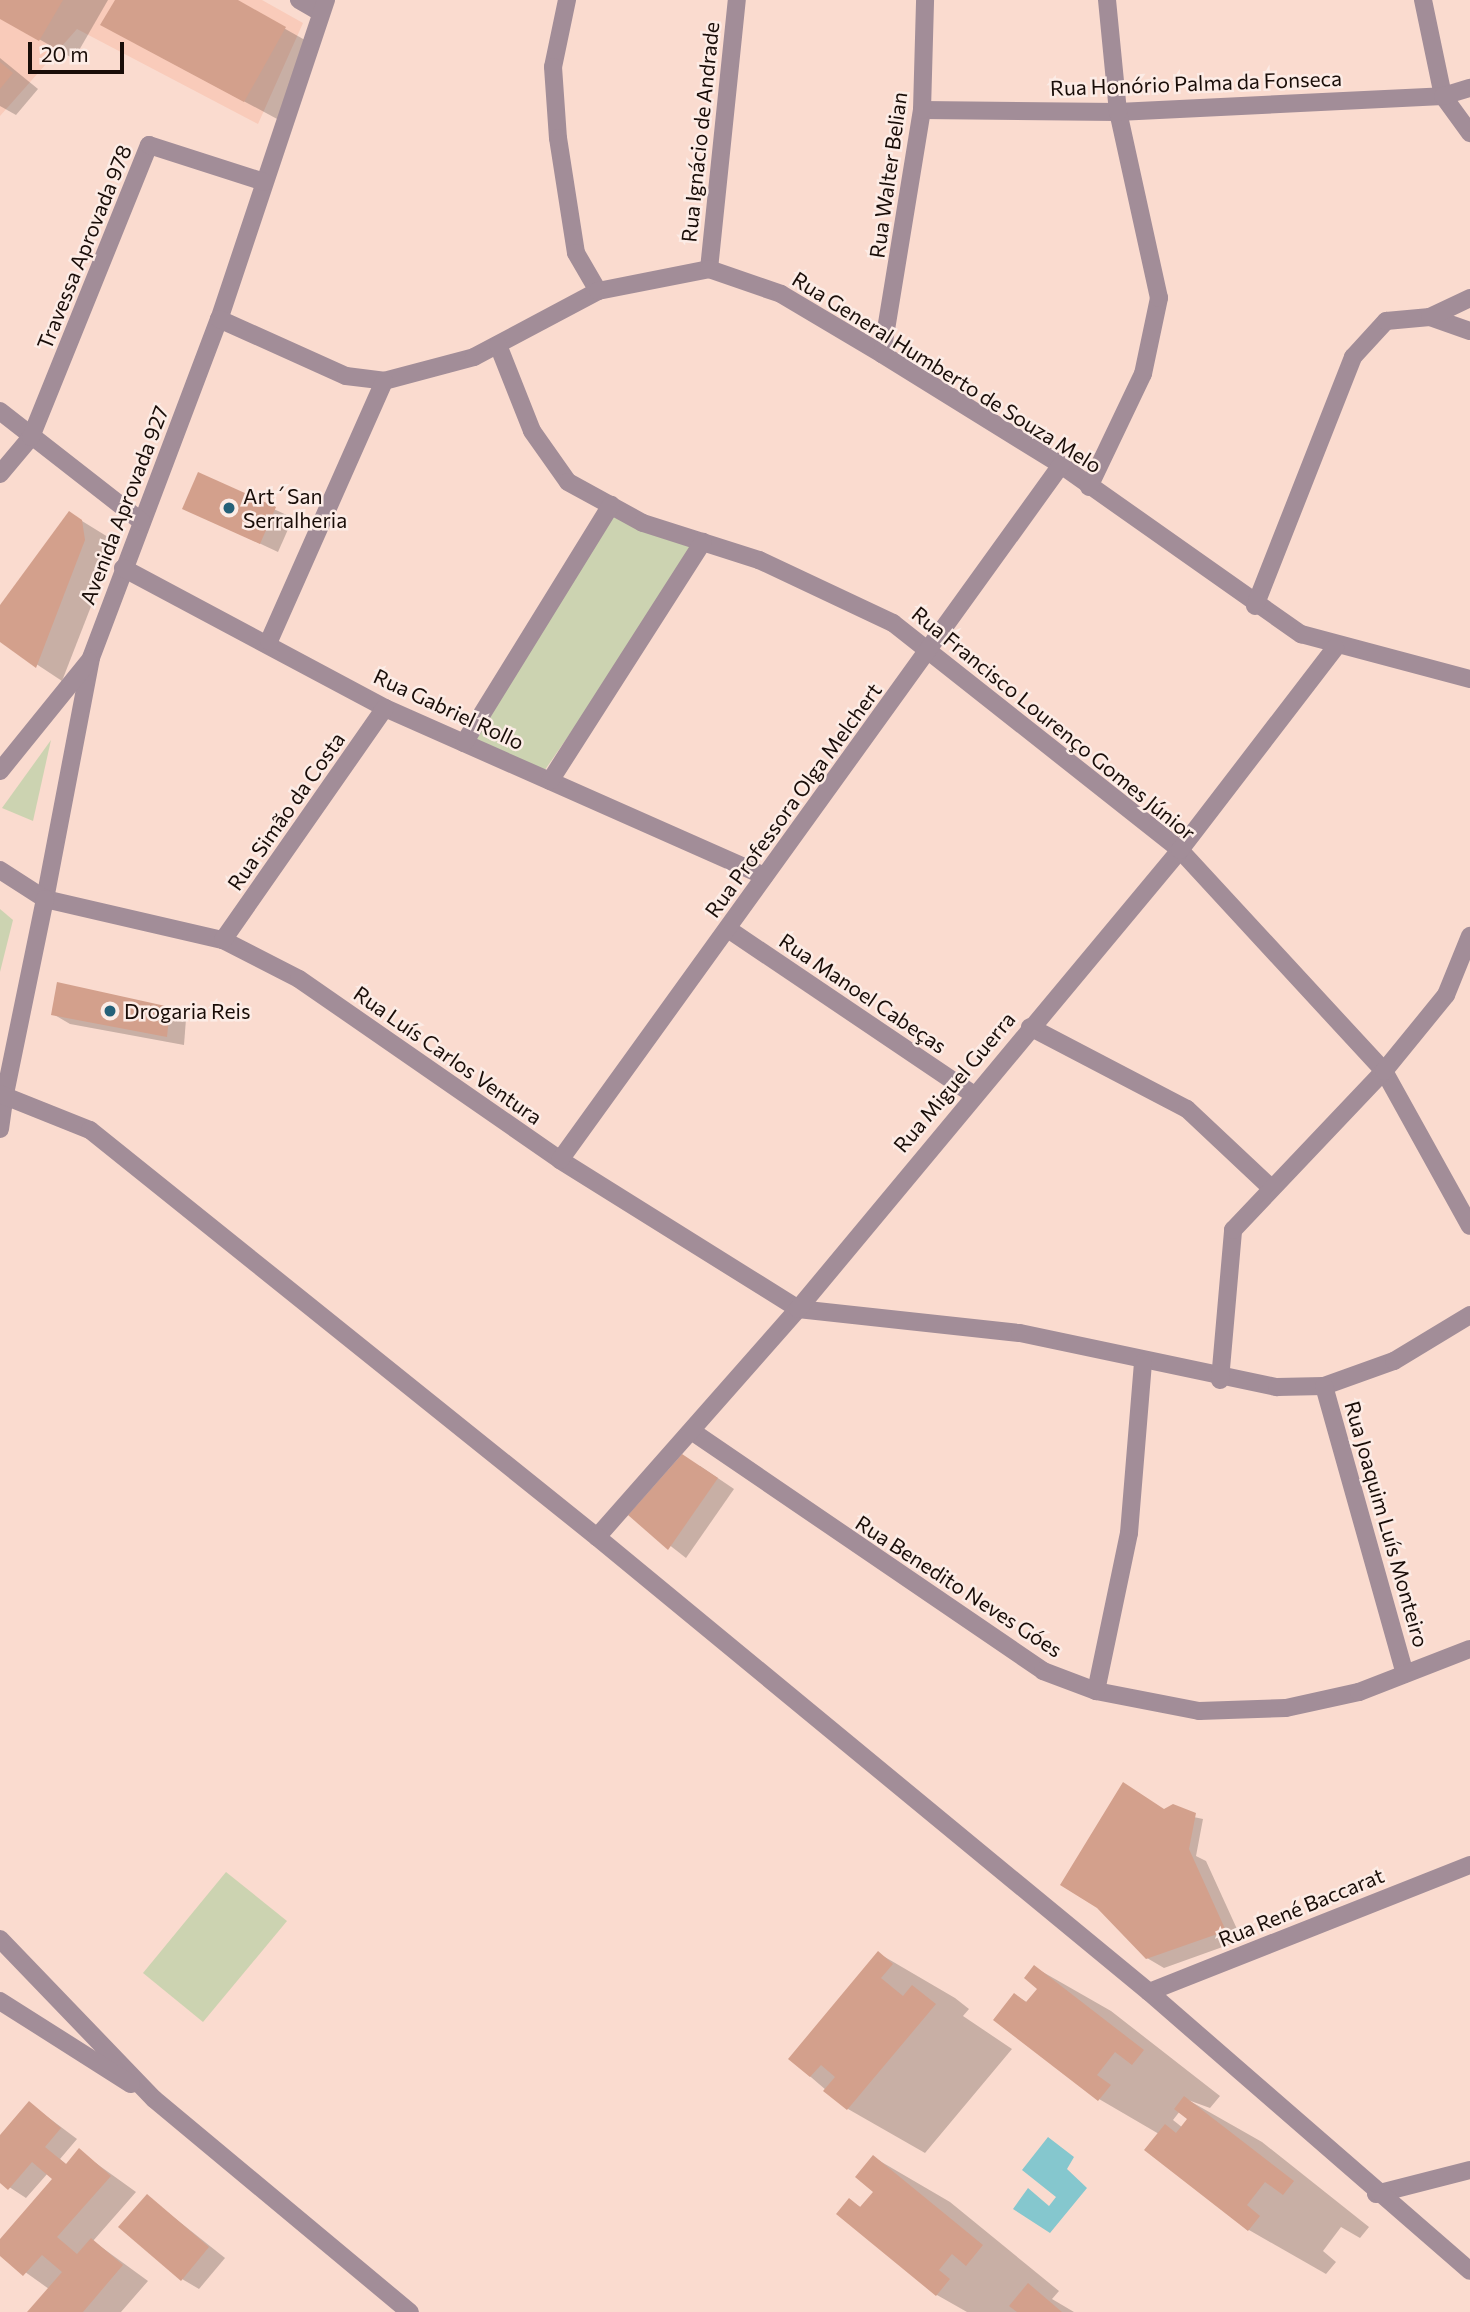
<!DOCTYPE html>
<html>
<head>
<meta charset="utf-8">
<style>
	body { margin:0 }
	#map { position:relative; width:1470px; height:2312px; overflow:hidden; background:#fadbcf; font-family:Commissioner,sans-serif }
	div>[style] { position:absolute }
	.built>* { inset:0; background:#f9cbba }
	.green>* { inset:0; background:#ccd3b1 }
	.water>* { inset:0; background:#85c7ce }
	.shadow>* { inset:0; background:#0003 }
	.building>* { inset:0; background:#d3a08c }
	.minor>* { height:18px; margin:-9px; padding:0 9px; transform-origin:9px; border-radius:9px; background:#a28d98 }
	.tertiary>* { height:18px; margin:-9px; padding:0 9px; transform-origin:9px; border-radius:9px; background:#a28d98 }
	.dots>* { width:19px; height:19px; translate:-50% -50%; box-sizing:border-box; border:4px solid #fcece6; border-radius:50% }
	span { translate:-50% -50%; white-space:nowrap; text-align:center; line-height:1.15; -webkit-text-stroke:5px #fcece6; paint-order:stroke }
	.street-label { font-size:21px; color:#190d08 }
	.poi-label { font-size:21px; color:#190d08 }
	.left { translate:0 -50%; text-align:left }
	.scale { position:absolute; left:28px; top:42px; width:96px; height:32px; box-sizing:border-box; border:4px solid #190d08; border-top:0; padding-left:9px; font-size:21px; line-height:24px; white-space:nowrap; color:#190d08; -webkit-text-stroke:5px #fcece6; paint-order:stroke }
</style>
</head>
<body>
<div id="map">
	<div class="built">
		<div style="clip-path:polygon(0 0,262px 0,303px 23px,258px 124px,77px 29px,0 116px)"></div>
	</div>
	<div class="green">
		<div style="clip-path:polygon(613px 514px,703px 542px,540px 777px,471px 740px)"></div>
		<div style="clip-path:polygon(51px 740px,33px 821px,2px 808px)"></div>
		<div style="clip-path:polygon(0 909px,13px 920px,0 972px)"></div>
		<div style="clip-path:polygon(226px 1872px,287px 1921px,203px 2022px,143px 1973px)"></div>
	</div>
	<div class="water">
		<div style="clip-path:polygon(1048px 2137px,1074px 2157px,1067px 2169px,1087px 2188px,1050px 2233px,1013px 2209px,1028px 2188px,1049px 2206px,1056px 2197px,1022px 2170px)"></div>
	</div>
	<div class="shadow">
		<div style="clip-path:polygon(0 0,108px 0,74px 59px,0 17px)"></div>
		<div style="clip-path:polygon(117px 0,234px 0,319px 48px,279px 120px,137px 44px)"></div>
		<div style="clip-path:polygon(0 58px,38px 89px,16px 115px,0 106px)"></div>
		<div style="clip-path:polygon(199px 474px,293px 518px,278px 552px,184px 508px)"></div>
		<div style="clip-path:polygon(69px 513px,108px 537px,111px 555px,62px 681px,0 640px,0 608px)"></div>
		<div style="clip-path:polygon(169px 1009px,186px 1019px,184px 1045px,70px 1024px,53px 1014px)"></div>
		<div style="clip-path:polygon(700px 1466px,734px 1489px,686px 1558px,631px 1515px)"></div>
		<div style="clip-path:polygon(1165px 1811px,1203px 1819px,1196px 1856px,1206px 1861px,1242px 1940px,1164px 1968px,1147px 1958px)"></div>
		<div style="clip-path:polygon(878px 1953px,955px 1998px,969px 2009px,963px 2016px,1012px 2049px,925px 2153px,848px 2109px,790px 2059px)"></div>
		<div style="clip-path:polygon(evenodd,1034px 1967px,1111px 2011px,1220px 2096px,1210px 2108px,1188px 2100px,1262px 2142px,1369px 2227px,1360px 2238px,1341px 2227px,1323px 2251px,1336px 2262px,1326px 2274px,1249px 2230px,1147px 2150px,1159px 2134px,1099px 2099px,1015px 1995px,1028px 2003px,1039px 1988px,1034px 1967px,1180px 2111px,1190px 2119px,1183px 2128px,1173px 2120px,1180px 2111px)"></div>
		<div style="clip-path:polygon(29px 2103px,77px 2139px,60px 2159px,67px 2165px,79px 2151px,136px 2192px,93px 2241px,148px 2281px,121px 2312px,29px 2312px,49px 2289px,0 2254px,0 2242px,55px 2179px,48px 2173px,26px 2198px,0 2181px,0 2137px)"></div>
		<div style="clip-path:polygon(873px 2157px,950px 2202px,1059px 2291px,1052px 2299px,1074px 2312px,967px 2312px,937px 2295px,838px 2213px,849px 2200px,862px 2208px,875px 2192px)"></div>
		<div style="clip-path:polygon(147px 2196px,225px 2258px,199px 2289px,182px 2279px)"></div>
	</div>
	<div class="building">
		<div style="clip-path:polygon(0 0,63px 0,39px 41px,0 19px)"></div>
		<div style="clip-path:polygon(115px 0,238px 0,286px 27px,244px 102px,100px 25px)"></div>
		<div style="clip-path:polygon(0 62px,13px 73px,0 89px)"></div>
		<div style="clip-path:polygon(198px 472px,276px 507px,260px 544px,182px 509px)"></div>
		<div style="clip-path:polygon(69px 511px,82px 520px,85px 540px,36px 668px,0 642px,0 605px)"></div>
		<div style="clip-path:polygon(57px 982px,170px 1007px,167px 1037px,51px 1015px)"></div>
		<div style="clip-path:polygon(682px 1454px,718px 1478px,668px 1550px,628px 1515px)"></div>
		<div style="clip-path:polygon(1123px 1782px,1164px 1809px,1173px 1804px,1196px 1813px,1189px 1849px,1226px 1931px,1146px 1959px,1097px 1908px,1060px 1885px)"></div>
		<div style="clip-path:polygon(878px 1951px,893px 1964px,881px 1978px,903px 1996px,912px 1985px,936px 2004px,847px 2110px,823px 2091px,835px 2077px,821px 2065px,810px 2077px,788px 2059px)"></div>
		<div style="clip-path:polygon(1034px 1965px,1144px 2050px,1132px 2065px,1115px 2052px,1097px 2075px,1111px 2085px,1098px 2101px,993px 2020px,1014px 1993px,1026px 2002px,1037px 1989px,1024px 1978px)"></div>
		<div style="clip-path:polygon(1184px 2096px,1294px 2181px,1283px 2195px,1265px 2182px,1247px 2205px,1260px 2216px,1248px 2231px,1144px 2150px,1165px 2124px,1176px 2133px,1187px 2119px,1174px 2109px)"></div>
		<div style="clip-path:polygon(29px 2101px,61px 2128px,45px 2147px,66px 2164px,79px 2148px,111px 2176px,57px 2237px,77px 2254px,91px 2238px,123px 2265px,83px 2312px,27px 2312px,62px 2272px,42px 2255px,23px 2276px,0 2256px,0 2239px,52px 2179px,32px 2162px,8px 2190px,0 2183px,0 2135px)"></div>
		<div style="clip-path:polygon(873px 2155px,983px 2245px,966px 2266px,952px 2254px,939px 2270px,950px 2279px,936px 2296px,836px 2214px,849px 2198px,860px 2207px,873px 2192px,855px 2177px)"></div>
		<div style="clip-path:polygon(147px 2194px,209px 2247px,181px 2281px,118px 2227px)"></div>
		<div style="clip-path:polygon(1028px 2283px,1062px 2312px,1017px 2312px,1009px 2306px)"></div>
	</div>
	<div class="minor">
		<div style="left:299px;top:0;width:24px;rotate:30deg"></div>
		<div style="left:326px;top:0;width:336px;rotate:108.5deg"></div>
		<div style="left:219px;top:319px;width:362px;rotate:110.7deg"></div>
		<div style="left:91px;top:658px;width:245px;rotate:100.8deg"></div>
		<div style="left:45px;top:899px;width:183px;rotate:13deg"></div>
		<div style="left:223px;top:940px;width:85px;rotate:27.2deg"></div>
		<div style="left:299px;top:979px;width:318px;rotate:34.7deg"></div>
		<div style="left:560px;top:1160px;width:281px;rotate:32deg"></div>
		<div style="left:798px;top:1309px;width:223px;rotate:6.2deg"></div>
		<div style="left:1020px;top:1333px;width:263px;rotate:11.9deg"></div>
		<div style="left:1277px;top:1387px;width:47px;rotate:-1.2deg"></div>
		<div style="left:1324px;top:1386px;width:74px;rotate:-19.7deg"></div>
		<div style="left:1394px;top:1361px;width:89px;rotate:-31.2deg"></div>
		<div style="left:567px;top:0;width:68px;rotate:101.8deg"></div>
		<div style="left:553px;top:67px;width:71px;rotate:86deg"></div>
		<div style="left:558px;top:138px;width:116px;rotate:81.1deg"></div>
		<div style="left:576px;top:253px;width:44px;rotate:59.9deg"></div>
		<div style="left:1423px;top:0;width:98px;rotate:78.2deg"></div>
		<div style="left:1443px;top:96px;width:46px;rotate:53.9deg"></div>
		<div style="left:922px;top:110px;width:196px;rotate:0.6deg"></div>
		<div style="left:1118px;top:112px;width:325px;rotate:-2.8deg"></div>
		<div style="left:1443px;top:96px;width:28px;rotate:-17deg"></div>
		<div style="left:709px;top:269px;width:270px;rotate:-84.1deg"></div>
		<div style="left:1430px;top:317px;width:42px;rotate:19.3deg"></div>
		<div style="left:219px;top:319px;width:139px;rotate:24.2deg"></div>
		<div style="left:346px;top:376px;width:38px;rotate:7deg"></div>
		<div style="left:384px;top:381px;width:93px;rotate:-14.9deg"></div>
		<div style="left:474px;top:357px;width:140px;rotate:-28deg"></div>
		<div style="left:598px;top:291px;width:113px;rotate:-11.2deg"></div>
		<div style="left:709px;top:269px;width:76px;rotate:19.1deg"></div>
		<div style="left:781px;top:294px;width:117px;rotate:30.7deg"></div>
		<div style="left:882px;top:354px;width:211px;rotate:31.8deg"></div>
		<div style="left:1061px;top:465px;width:294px;rotate:35.2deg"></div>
		<div style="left:1301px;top:634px;width:175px;rotate:14.9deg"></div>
		<div style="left:498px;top:345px;width:92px;rotate:68.4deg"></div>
		<div style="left:532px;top:431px;width:62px;rotate:54.8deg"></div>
		<div style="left:568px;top:482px;width:85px;rotate:28.7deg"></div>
		<div style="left:643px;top:523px;width:122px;rotate:17.7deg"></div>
		<div style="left:759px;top:560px;width:148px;rotate:25.2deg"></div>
		<div style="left:893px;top:623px;width:366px;rotate:38.3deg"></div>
		<div style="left:1180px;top:850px;width:301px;rotate:47.3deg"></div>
		<div style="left:1384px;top:1071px;width:177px;rotate:61deg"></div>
		<div style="left:882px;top:354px;width:247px;rotate:-80.7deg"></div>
		<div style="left:922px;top:110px;width:110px;rotate:-88.4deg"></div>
		<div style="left:0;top:411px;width:180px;rotate:38deg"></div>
		<div style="left:0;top:474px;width:48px;rotate:-50deg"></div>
		<div style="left:31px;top:437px;width:315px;rotate:-68deg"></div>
		<div style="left:149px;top:145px;width:121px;rotate:17.8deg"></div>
		<div style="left:1089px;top:487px;width:125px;rotate:-64.5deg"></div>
		<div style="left:1143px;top:374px;width:78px;rotate:-78.1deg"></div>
		<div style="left:1159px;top:298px;width:190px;rotate:-102.4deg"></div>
		<div style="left:1118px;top:112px;width:113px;rotate:-95.6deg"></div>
		<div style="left:123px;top:568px;width:297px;rotate:28.1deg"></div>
		<div style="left:385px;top:708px;width:415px;rotate:23.9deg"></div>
		<div style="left:1255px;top:606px;width:268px;rotate:-68.5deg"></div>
		<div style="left:1353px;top:357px;width:49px;rotate:-47.5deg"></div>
		<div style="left:1386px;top:321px;width:44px;rotate:-5.2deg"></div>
		<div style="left:1430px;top:317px;width:44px;rotate:-25.4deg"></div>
		<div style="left:269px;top:641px;width:284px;rotate:-66.1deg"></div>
		<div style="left:464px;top:743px;width:280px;rotate:-58.3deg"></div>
		<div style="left:0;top:771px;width:141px;rotate:-51deg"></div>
		<div style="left:550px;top:781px;width:284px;rotate:-57.4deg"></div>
		<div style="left:728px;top:929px;width:295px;rotate:34deg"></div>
		<div style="left:223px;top:940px;width:283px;rotate:-55.1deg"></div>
		<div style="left:1030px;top:1027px;width:177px;rotate:27.6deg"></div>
		<div style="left:1187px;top:1109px;width:112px;rotate:43.2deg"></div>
		<div style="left:0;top:1129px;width:35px;rotate:-82deg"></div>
		<div style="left:560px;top:1160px;width:857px;rotate:-54.21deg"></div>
		<div style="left:1220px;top:1380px;width:151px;rotate:-85deg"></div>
		<div style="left:1233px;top:1230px;width:219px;rotate:-46.5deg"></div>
		<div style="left:1384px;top:1071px;width:98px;rotate:-50.8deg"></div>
		<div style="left:1446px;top:995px;width:64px;rotate:-67.9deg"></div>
		<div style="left:1324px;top:1386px;width:299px;rotate:74.3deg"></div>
		<div style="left:693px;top:1432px;width:424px;rotate:34.3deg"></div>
		<div style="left:1043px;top:1671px;width:57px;rotate:20.7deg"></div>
		<div style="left:1096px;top:1691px;width:105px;rotate:11deg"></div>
		<div style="left:1199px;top:1711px;width:87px;rotate:-2deg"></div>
		<div style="left:1286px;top:1708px;width:75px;rotate:-12.4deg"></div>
		<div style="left:1359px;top:1692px;width:119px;rotate:-21.2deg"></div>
		<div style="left:597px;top:1537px;width:304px;rotate:-48.6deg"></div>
		<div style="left:798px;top:1309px;width:597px;rotate:-50.23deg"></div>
		<div style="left:1180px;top:850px;width:255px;rotate:-52.5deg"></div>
		<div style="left:1096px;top:1691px;width:161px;rotate:-78.2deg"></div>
		<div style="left:1129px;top:1533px;width:171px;rotate:-85.3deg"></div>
		<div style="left:0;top:1939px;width:222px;rotate:46.1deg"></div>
		<div style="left:154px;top:2099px;width:333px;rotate:39.8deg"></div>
		<div style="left:1149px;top:1992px;width:345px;rotate:-21.6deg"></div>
		<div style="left:0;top:2001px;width:155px;rotate:32.4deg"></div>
		<div style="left:1376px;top:2194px;width:97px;rotate:-14.3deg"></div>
	</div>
	<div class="tertiary">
		<div style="left:0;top:870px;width:54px;rotate:32.8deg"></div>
		<div style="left:45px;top:899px;width:199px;rotate:101.6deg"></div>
		<div style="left:0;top:1094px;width:97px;rotate:21.8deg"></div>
		<div style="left:90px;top:1130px;width:650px;rotate:38.76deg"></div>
		<div style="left:597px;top:1537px;width:715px;rotate:39.5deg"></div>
		<div style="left:1149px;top:1992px;width:425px;rotate:41deg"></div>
	</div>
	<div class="dots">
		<div style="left:229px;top:508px;background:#256179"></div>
		<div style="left:110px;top:1011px;background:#256179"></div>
	</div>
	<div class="street-label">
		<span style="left:1196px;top:83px;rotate:-2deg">Rua Honório Palma da Fonseca</span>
		<span style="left:700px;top:132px;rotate:-84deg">Rua Ignácio de Andrade</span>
		<span style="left:888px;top:175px;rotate:-82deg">Rua Walter Belian</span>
		<span style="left:84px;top:247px;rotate:-68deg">Travessa Aprovada 978</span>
		<span style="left:947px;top:372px;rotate:32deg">Rua General Humberto de Souza Melo</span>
		<span style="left:124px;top:505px;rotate:-69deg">Avenida Aprovada 927</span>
		<span style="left:449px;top:709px;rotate:25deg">Rua Gabriel Rollo</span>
		<span style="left:1054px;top:723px;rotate:39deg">Rua Francisco Lourenço Gomes Júnior</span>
		<span style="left:793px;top:800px;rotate:-54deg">Rua Professora Olga Melchert</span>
		<span style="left:286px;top:811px;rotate:-55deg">Rua Simão da Costa</span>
		<span style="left:863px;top:993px;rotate:34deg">Rua Manoel Cabeças</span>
		<span style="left:448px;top:1055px;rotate:35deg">Rua Luís Carlos Ventura</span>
		<span style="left:954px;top:1082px;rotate:-50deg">Rua Miguel Guerra</span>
		<span style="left:1387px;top:1524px;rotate:74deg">Rua Joaquim Luís Monteiro</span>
		<span style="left:959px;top:1586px;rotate:33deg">Rua Benedito Neves Góes</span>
		<span style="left:1301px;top:1907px;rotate:-22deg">Rua René Baccarat</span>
	</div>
	<div class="poi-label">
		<span class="left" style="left:243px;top:508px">Art´San<br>Serralheria</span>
		<span class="left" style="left:124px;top:1011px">Drogaria Reis</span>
	</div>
	<div class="scale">20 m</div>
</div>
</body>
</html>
